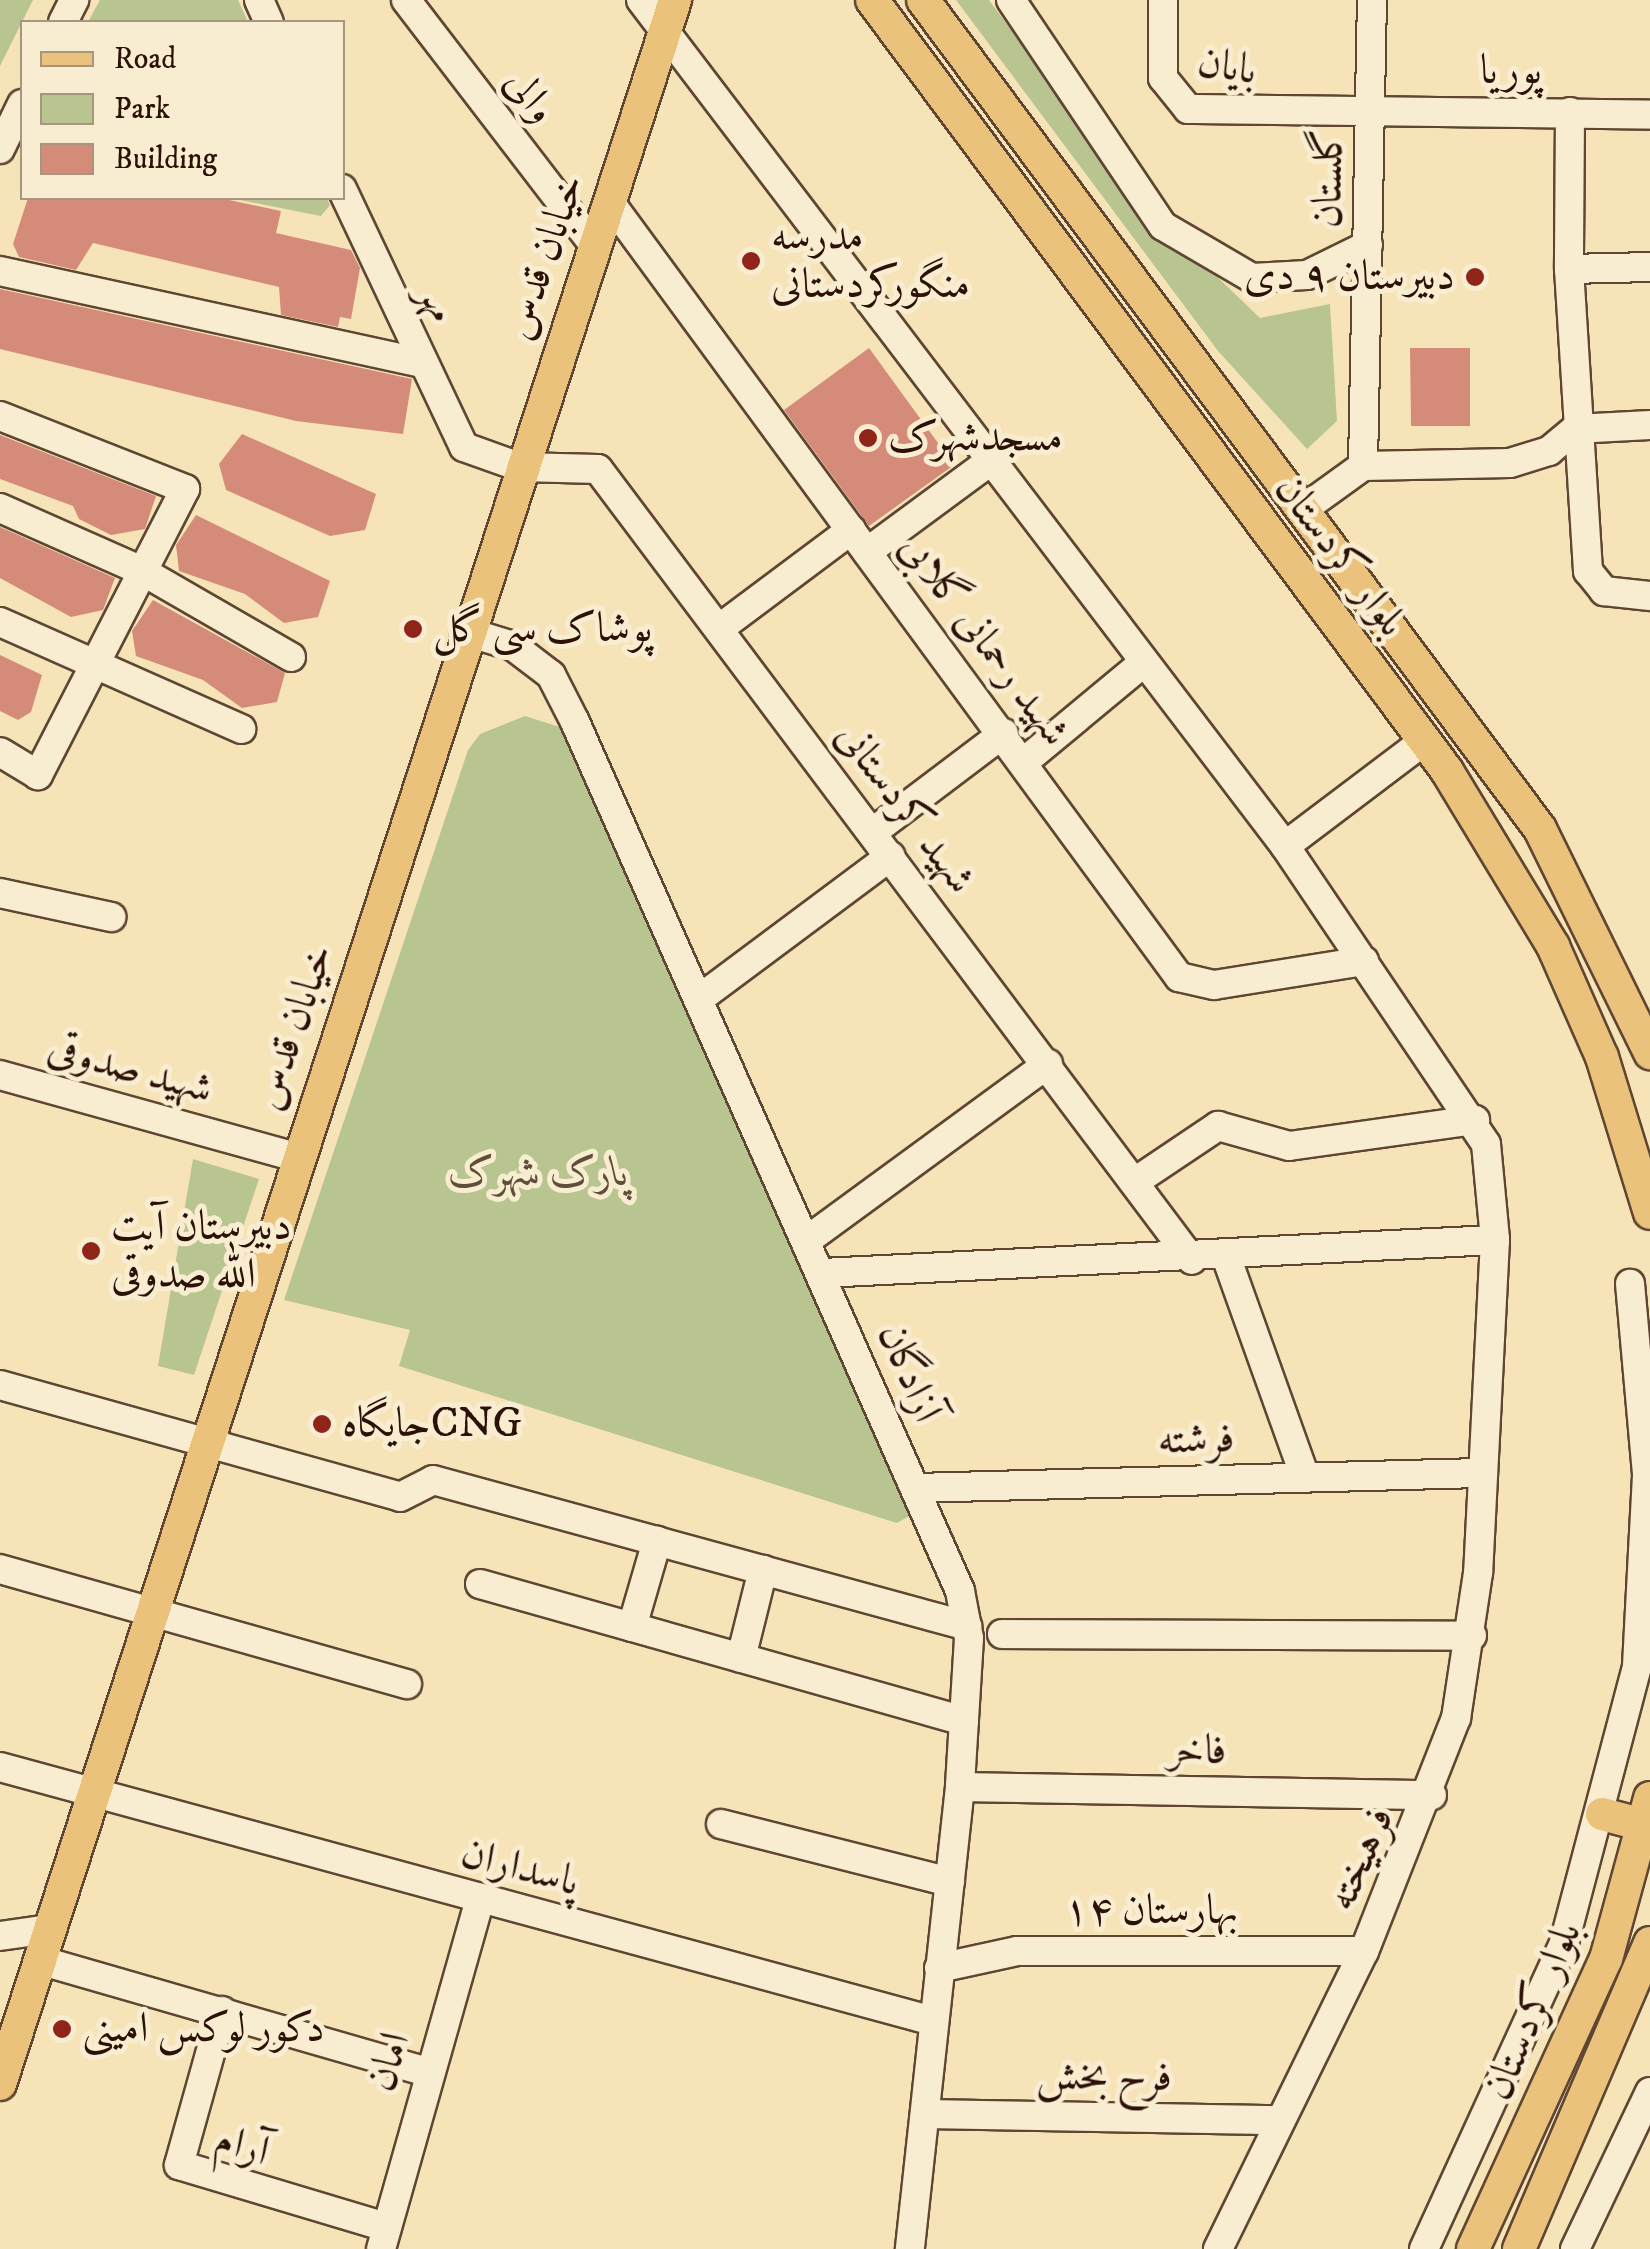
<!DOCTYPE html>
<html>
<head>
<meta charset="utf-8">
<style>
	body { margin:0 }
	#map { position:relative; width:1650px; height:2249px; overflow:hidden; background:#f6e4b8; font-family:"IM FELL DW Pica",Amiri,serif }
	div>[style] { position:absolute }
	.green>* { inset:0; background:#b9c591 }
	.building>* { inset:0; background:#d58b79 }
	.roads { filter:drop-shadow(2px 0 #5e4632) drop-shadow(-2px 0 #5e4632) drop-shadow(0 2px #5e4632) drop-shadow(0 -2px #5e4632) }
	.minor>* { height:28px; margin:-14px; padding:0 14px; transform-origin:14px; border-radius:14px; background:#f9edd1 }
	.major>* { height:32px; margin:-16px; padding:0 16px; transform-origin:16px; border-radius:16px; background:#ebc27c }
	.dots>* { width:28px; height:28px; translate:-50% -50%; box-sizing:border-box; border:5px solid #f9edd1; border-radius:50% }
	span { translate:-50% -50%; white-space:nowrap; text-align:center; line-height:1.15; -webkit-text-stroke:10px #f9edd1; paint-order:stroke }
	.street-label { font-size:42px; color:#2b1106 }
	.poi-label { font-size:42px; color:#2b1106 }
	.left { translate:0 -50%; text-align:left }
	.right { translate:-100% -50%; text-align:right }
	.park-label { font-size:42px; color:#5d5037; font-style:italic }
	.legend { position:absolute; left:20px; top:20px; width:325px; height:180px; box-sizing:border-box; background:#f9edd1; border:2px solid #a79580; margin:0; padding:12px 18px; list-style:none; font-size:30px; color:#2b1106 }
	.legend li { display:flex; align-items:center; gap:20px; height:50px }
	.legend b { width:50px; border:2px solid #a79580 }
</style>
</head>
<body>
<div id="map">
	<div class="green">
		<div style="clip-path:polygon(0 0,33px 0,0 66px)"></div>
		<div style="clip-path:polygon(100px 0,238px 0,248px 22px,88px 22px)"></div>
		<div style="clip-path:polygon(956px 0,989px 0,1132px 195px,1260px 318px,1330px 304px,1337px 421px,1307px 449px,1218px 351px)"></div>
		<div style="clip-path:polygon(230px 198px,327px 198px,330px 205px,321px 216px)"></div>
		<div style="clip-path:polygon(525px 716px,566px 729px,913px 1514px,897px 1523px,399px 1366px,410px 1330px,284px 1300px,468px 750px,480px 734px)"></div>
		<div style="clip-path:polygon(193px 1159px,259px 1179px,194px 1375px,158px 1366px)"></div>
	</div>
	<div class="building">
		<div style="clip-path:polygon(28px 198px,220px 198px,281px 211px,276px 233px,351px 250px,360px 268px,351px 319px,340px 317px,338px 327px,281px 315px,279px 287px,93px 243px,76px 270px,19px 257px,13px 244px)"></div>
		<div style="clip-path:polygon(0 289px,412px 379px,403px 434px,296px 421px,0 349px)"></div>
		<div style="clip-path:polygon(869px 348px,954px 465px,869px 526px,784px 410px)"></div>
		<div style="clip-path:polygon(1410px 348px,1470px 348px,1470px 426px,1411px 426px)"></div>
		<div style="clip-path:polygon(242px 434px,376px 494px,365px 530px,330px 536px,226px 490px,219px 464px)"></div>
		<div style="clip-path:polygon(0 435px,156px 496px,145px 529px,111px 535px,79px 519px,73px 506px,0 479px)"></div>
		<div style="clip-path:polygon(196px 515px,330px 581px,318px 617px,284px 623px,245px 594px,179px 571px,176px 545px)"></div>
		<div style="clip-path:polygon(0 527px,115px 578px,103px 610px,71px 617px,0 578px)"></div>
		<div style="clip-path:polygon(153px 600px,285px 673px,277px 702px,242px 708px,203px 680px,136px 656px,132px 631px)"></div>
		<div style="clip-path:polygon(0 655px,42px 675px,31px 712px,18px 720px,0 711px)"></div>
	</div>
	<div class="roads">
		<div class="minor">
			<div style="left:259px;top:0;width:24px;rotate:66deg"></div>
			<div style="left:406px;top:0;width:304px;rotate:52.5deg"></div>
			<div style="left:641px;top:0;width:1063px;rotate:52.72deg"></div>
			<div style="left:1285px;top:846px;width:359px;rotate:56deg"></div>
			<div style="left:1486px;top:1144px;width:96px;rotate:84.6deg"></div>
			<div style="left:1495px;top:1240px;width:333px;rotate:92.9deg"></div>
			<div style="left:1478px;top:1573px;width:147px;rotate:98.6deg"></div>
			<div style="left:1456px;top:1718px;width:251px;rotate:111.5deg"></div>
			<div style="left:1364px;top:1951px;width:332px;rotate:116.1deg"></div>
			<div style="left:1011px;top:0;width:272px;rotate:56.1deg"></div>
			<div style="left:1163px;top:226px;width:103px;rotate:30.3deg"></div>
			<div style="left:1252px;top:278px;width:55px;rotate:-3.1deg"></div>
			<div style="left:1307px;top:275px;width:68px;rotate:-26.2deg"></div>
			<div style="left:1163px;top:0;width:78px;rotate:90deg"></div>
			<div style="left:1163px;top:78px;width:40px;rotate:51deg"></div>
			<div style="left:1188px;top:109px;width:462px;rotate:0.7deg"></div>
			<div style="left:63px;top:22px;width:25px;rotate:-63deg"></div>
			<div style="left:1570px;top:112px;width:157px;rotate:90.4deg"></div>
			<div style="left:1569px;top:269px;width:303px;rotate:86.4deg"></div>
			<div style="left:1588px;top:571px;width:26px;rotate:51deg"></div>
			<div style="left:1604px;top:591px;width:46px;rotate:6.2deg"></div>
			<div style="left:0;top:149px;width:50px;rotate:-63.9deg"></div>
			<div style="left:342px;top:189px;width:285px;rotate:64.7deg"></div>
			<div style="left:464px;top:447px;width:59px;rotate:19.7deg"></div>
			<div style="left:520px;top:467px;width:78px;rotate:1.5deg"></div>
			<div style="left:598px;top:469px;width:989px;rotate:53.1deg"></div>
			<div style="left:609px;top:201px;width:963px;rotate:53.7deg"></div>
			<div style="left:1179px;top:977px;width:36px;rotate:13deg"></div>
			<div style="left:1214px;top:985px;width:152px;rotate:-9.1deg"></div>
			<div style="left:1569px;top:269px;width:81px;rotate:-1.4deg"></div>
			<div style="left:0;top:271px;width:431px;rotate:12.3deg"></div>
			<div style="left:0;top:416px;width:199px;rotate:21.5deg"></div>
			<div style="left:185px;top:489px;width:322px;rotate:117.2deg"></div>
			<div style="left:38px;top:775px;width:44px;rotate:-148.8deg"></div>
			<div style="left:1363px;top:466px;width:147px;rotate:-1.2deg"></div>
			<div style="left:1510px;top:463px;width:41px;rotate:-17.1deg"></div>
			<div style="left:1549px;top:451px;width:34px;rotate:-40deg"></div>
			<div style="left:1575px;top:429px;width:75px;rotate:-3.1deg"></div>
			<div style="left:0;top:508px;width:155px;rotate:23.9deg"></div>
			<div style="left:142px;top:571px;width:172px;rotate:30deg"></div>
			<div style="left:1305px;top:508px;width:72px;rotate:-35.9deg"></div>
			<div style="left:1363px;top:466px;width:466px;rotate:-88.9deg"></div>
			<div style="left:867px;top:552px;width:155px;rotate:-36.4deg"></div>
			<div style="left:0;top:622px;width:264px;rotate:23.9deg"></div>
			<div style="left:720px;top:628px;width:164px;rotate:-36.8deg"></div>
			<div style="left:464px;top:631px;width:51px;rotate:17deg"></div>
			<div style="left:513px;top:646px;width:48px;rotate:37.3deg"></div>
			<div style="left:551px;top:675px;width:53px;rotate:62.9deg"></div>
			<div style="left:575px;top:722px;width:950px;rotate:66.1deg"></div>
			<div style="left:960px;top:1591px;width:48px;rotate:79.2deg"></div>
			<div style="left:969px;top:1638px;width:149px;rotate:93.5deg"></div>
			<div style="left:960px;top:1787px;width:465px;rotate:96.2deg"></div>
			<div style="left:1025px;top:761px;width:153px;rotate:-39.7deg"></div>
			<div style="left:873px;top:832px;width:164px;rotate:-37.1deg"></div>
			<div style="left:1285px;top:846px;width:174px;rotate:-37.1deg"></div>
			<div style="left:0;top:893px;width:114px;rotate:12.2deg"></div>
			<div style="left:699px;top:999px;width:239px;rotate:-36.7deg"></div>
			<div style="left:0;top:1075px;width:307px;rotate:15.5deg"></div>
			<div style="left:1136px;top:1181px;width:99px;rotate:-33.9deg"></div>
			<div style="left:1218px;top:1126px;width:74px;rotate:15.7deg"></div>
			<div style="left:1289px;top:1146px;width:188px;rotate:-8deg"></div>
			<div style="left:806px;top:1241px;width:300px;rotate:-36.2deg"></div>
			<div style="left:1227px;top:1259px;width:232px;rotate:70.3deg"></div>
			<div style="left:822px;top:1273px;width:674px;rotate:-2.81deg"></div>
			<div style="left:0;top:1385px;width:415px;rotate:15.6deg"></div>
			<div style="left:400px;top:1497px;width:37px;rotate:-27deg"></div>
			<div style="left:433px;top:1480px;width:554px;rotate:15.29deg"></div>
			<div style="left:915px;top:1488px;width:564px;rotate:-1.52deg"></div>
			<div style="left:0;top:1569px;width:423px;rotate:15.8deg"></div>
			<div style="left:480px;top:1584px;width:503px;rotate:15.8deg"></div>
			<div style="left:632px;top:1627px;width:90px;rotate:-73.8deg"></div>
			<div style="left:1002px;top:1634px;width:470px;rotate:0.2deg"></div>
			<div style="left:741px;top:1658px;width:91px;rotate:-76deg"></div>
			<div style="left:0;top:1767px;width:967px;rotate:15.23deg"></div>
			<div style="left:960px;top:1787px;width:472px;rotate:1deg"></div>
			<div style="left:721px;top:1824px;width:236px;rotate:14.2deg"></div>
			<div style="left:0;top:1936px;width:49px;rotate:-8.1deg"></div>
			<div style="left:39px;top:1960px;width:405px;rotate:16.1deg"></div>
			<div style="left:939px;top:1968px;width:80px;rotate:-12.3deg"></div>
			<div style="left:1017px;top:1951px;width:347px"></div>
			<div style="left:222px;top:2011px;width:160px;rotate:105.6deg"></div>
			<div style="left:179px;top:2165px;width:212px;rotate:16.7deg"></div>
			<div style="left:925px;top:2114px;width:355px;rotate:1deg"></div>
			<div style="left:381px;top:2249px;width:365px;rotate:-74.2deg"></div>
			<div style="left:1424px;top:2249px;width:337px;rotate:-65.4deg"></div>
			<div style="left:1564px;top:1943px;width:286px;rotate:-75.2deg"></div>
			<div style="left:1637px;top:1666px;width:192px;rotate:-87deg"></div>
			<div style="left:1647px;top:1474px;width:191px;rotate:-95.1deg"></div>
			<div style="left:1575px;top:2249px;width:174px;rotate:-64.5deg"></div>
		</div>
		<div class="major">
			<div style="left:872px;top:0;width:962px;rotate:53.28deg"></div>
			<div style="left:1447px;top:771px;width:205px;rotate:58.8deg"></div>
			<div style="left:1553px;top:946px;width:121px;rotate:66.2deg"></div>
			<div style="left:1602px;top:1057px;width:163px;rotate:72.9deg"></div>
			<div style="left:923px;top:0;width:1033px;rotate:53.34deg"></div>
			<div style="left:1540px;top:829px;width:250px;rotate:63.8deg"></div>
			<div style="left:1602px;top:1814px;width:43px;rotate:14.7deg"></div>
			<div style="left:0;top:2084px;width:2191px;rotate:-72.05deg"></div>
			<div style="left:1473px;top:2249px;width:319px;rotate:-65.4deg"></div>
			<div style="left:1606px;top:1959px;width:167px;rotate:-74.7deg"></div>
			<div style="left:1519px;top:2249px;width:333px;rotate:-66.8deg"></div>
		</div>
	</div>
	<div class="dots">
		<div style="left:751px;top:261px;background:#8f2418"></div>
		<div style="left:1475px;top:277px;background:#8f2418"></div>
		<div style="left:868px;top:438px;background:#8f2418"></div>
		<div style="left:413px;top:629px;background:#8f2418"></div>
		<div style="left:91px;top:1251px;background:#8f2418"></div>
		<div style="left:322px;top:1424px;background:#8f2418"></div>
		<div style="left:62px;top:2029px;background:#8f2418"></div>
	</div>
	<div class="street-label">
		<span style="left:1227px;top:67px;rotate:9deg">بایان</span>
		<span style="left:1511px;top:71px">پوریا</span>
		<span style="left:530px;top:96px;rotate:52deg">والی</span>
		<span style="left:1329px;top:178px;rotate:-89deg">گلستان</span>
		<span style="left:545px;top:257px;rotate:-71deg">خیابان قدس</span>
		<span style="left:437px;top:303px;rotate:65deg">مهر</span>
		<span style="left:1340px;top:556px;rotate:53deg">بلوار کردستان</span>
		<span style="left:984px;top:640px;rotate:53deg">شهید رحمانی گلابی</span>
		<span style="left:905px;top:808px;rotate:53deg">شهید کردستانی</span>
		<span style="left:294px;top:1027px;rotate:-71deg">خیابان قدس</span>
		<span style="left:130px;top:1069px;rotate:15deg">شهید صدوقی</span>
		<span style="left:909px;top:1373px;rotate:67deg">آزادگان</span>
		<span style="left:1196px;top:1440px;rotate:-1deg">فرشته</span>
		<span style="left:1197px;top:1751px;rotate:1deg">فاخر</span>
		<span style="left:1361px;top:1859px;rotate:-66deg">فرهیخته</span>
		<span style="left:520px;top:1868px;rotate:15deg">پاسداران</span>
		<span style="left:1151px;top:1911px">بهارستان ۱۴</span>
		<span style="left:1533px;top:2011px;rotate:-67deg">بلوار کردستان</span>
		<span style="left:389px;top:2062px;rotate:-73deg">امان</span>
		<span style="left:1104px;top:2077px;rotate:1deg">فرح بخش</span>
		<span style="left:242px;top:2146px;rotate:17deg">آرام</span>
	</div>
	<div class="poi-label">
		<span class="left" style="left:771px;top:261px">مدرسه<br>منگورکردستانی</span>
		<span class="right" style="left:1455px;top:277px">دبیرستان ۹ دی</span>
		<span class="left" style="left:888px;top:438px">مسجدشهرک</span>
		<span class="left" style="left:433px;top:629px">پوشاک سی گل</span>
		<span class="left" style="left:111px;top:1251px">دبیرستان آیت<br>الله صدوقی</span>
		<span class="left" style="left:342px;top:1424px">جایگاهCNG</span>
		<span class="left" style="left:82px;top:2029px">دکور لوکس امینی</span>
	</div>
	<div class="park-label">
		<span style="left:539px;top:1173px">پارک شهرک</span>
	</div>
	<ul class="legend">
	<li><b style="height:12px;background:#ebc27c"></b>Road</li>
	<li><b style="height:28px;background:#b9c591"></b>Park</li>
	<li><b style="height:28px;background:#d58b79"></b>Building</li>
	</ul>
</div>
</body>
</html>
